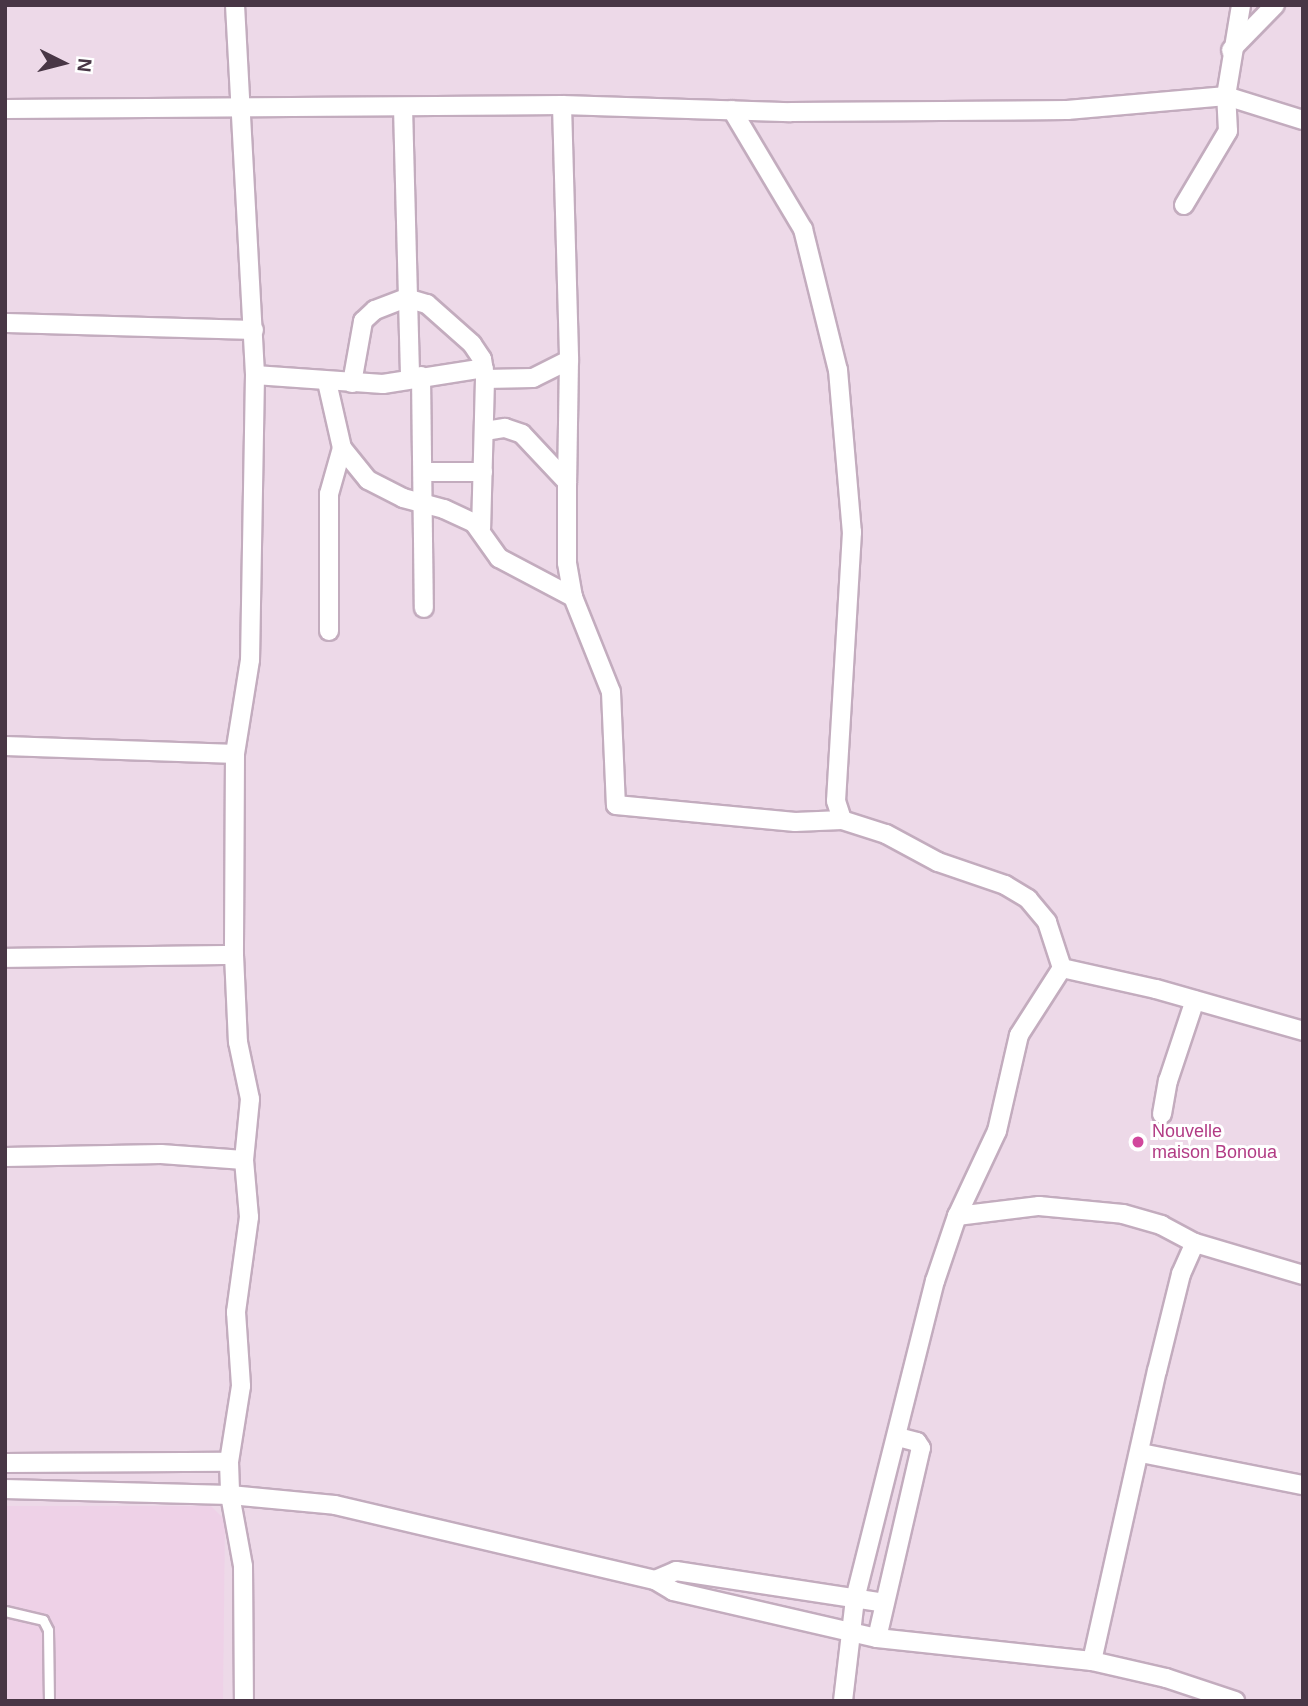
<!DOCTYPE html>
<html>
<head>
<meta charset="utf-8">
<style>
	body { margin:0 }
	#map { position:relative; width:1308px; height:1706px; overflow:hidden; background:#f4e7f1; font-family:Arial,sans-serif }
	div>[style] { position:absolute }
	.residential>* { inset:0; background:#edd9e8 }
	.education>* { inset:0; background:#eed1e7 }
	.roads { filter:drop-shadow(2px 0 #c3acbe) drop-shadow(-2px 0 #c3acbe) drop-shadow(0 2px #c3acbe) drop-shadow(0 -2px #c3acbe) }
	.service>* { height:9px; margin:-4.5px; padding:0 4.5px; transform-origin:4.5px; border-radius:4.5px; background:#fff }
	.minor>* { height:18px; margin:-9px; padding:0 9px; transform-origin:9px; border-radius:9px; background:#fff }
	.dots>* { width:19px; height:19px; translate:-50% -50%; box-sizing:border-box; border:4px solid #fff; border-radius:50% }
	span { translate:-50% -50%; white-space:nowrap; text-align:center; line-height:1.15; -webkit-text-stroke:6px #fff; paint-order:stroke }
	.hotel-label { font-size:18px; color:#b23c85 }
	.left { translate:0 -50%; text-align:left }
	.frame { position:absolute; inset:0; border:7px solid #483645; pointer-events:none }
	.north { position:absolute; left:28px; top:28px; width:70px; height:70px; -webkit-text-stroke:5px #fff; paint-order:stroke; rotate:96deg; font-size:19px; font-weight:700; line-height:28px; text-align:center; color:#483645 }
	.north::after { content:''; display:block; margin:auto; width:24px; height:32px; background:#483645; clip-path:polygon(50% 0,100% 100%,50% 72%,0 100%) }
</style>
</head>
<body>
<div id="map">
	<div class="residential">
		<div style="clip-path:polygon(5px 5px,1303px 5px,1303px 1701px,5px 1701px)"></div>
	</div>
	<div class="education">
		<div style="clip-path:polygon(5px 1506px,211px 1506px,225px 1520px,223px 1701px,5px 1701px)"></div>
	</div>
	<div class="roads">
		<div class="service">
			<div style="left:5px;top:1611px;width:39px;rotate:13deg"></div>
			<div style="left:43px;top:1620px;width:11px;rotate:63deg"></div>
			<div style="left:48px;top:1630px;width:71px;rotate:89.2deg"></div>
		</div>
		<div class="minor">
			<div style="left:235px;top:5px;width:371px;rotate:86.9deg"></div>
			<div style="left:255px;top:375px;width:285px;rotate:91deg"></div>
			<div style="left:250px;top:660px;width:95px;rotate:99.1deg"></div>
			<div style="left:235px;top:754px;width:201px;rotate:90.3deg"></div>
			<div style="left:234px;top:955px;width:87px;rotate:87.4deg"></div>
			<div style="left:238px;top:1042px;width:58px;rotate:78.1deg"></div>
			<div style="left:250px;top:1099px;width:61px;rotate:95.6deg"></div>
			<div style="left:244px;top:1160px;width:57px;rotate:85deg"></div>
			<div style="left:249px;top:1217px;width:96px;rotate:97.8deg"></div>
			<div style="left:236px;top:1312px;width:74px;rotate:86.1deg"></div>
			<div style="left:241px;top:1386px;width:77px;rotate:99deg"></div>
			<div style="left:229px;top:1462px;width:33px;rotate:88deg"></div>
			<div style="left:230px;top:1495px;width:72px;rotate:79.6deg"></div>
			<div style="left:243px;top:1566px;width:135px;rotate:89.6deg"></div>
			<div style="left:1231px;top:50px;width:63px;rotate:-45.6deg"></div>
			<div style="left:562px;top:105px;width:255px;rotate:88.4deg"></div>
			<div style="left:403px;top:107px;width:272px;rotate:88.5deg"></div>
			<div style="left:5px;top:109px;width:557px;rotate:-0.41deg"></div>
			<div style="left:562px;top:105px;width:229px;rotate:1.8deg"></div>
			<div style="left:791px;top:112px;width:276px;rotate:-0.4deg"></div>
			<div style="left:1067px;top:110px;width:160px;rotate:-5deg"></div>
			<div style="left:1226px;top:96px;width:92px;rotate:-80.6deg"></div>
			<div style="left:732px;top:110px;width:139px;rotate:59.2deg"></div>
			<div style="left:803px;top:229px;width:145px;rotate:76.1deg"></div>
			<div style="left:838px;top:370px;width:163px;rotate:85.1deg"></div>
			<div style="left:852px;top:532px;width:269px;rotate:93.4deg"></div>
			<div style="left:836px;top:801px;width:20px;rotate:72deg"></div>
			<div style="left:1184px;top:205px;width:86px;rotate:-59.3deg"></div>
			<div style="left:1228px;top:131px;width:35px;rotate:-93deg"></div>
			<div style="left:1226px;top:96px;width:81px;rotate:17.3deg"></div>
			<div style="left:5px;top:323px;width:249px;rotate:1.6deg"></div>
			<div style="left:255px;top:375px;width:128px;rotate:4deg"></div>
			<div style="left:383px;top:384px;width:102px;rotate:-9deg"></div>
			<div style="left:421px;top:376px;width:232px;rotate:89.3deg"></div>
			<div style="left:485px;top:379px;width:48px;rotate:-1.2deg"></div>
			<div style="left:533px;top:378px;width:40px;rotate:-26.6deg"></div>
			<div style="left:569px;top:360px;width:122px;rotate:90.9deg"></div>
			<div style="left:327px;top:382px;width:68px;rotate:77.2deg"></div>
			<div style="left:342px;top:448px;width:41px;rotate:50.9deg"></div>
			<div style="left:368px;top:480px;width:39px;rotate:27deg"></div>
			<div style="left:403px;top:498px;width:42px;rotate:15deg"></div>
			<div style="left:444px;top:509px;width:33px;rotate:25deg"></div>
			<div style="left:474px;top:523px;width:43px;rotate:54.5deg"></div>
			<div style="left:499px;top:558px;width:84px;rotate:27.8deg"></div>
			<div style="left:352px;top:383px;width:63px;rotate:-79.9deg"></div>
			<div style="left:363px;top:321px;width:16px;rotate:-43deg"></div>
			<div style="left:375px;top:310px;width:33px;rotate:-21deg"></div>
			<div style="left:406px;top:298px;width:22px;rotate:16deg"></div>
			<div style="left:427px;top:304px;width:60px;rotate:41.6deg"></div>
			<div style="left:472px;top:344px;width:18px;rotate:56deg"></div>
			<div style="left:482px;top:359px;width:20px;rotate:81deg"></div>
			<div style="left:485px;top:379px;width:149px;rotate:91.5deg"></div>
			<div style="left:485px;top:431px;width:20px;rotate:-9deg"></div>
			<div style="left:505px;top:428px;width:18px;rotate:19deg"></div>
			<div style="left:522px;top:434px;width:66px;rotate:46.8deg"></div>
			<div style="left:567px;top:482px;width:81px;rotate:90deg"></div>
			<div style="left:567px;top:563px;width:35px;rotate:80deg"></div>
			<div style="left:573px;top:597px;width:102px;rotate:68.2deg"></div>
			<div style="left:611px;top:692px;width:113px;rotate:87.5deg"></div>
			<div style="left:616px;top:805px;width:180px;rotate:5.4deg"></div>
			<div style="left:795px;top:822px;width:47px;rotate:-2.4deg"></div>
			<div style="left:842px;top:820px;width:46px;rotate:17.7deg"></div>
			<div style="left:886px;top:834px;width:59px;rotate:28.3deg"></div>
			<div style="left:938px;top:862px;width:71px;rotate:18.9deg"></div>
			<div style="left:1005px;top:885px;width:27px;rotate:31deg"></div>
			<div style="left:1028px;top:899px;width:30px;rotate:50deg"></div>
			<div style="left:1047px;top:922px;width:48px;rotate:71.9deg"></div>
			<div style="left:423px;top:472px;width:60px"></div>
			<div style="left:329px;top:631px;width:137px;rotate:-90deg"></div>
			<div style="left:329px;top:494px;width:48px;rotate:-74.2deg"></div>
			<div style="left:5px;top:746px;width:230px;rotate:2deg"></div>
			<div style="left:5px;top:958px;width:229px;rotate:-0.8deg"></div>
			<div style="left:1162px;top:1114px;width:34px;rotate:-80deg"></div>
			<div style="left:1168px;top:1081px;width:85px;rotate:-71.6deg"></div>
			<div style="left:5px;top:1157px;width:156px;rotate:-1.1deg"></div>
			<div style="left:161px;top:1154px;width:83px;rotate:4.1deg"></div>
			<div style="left:957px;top:1216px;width:83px;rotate:-7deg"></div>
			<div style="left:1039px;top:1206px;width:84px;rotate:5.4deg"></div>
			<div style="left:1123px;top:1214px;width:40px;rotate:16deg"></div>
			<div style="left:1161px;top:1225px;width:38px;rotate:28deg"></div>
			<div style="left:1195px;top:1243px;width:113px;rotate:16.5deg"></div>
			<div style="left:1141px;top:1453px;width:165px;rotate:11.2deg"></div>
			<div style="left:5px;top:1463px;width:224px;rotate:-0.3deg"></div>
			<div style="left:5px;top:1489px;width:225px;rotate:1.5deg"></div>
			<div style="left:230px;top:1495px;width:105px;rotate:5.4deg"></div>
			<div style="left:335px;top:1505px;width:329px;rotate:13.2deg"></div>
			<div style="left:655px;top:1580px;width:21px;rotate:31deg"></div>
			<div style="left:673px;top:1591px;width:209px;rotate:13deg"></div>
			<div style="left:877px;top:1638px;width:216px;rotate:6.1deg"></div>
			<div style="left:1092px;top:1661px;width:76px;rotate:12.9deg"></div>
			<div style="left:1166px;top:1678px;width:73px;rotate:18.4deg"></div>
			<div style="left:655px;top:1580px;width:23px;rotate:-23deg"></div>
			<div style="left:676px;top:1571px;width:211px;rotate:8.7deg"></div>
			<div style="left:877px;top:1638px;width:195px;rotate:-77deg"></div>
			<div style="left:921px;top:1448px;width:7px;rotate:-124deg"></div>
			<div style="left:917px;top:1442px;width:20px;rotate:-165deg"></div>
			<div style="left:1092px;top:1661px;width:297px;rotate:-77.4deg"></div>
			<div style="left:1157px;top:1371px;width:100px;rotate:-76.1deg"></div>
			<div style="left:1181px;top:1274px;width:34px;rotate:-66deg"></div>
			<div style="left:843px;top:1701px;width:103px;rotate:-83.3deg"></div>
			<div style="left:855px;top:1599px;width:328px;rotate:-75.9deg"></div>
			<div style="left:935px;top:1281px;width:69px;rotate:-71.3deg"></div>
			<div style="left:957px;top:1216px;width:94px;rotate:-64.8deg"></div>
			<div style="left:997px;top:1131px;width:98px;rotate:-77.1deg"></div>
			<div style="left:1019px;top:1035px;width:80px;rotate:-57.3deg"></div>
			<div style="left:1062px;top:968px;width:96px;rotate:12.6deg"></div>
			<div style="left:1156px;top:989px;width:153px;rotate:15.9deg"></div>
		</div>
	</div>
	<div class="dots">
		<div style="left:1138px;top:1142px;background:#d1479c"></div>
	</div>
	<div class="hotel-label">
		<span class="left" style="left:1152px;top:1142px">Nouvelle<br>maison Bonoua</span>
	</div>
	<div class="frame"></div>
	<div class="north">N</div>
</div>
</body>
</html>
